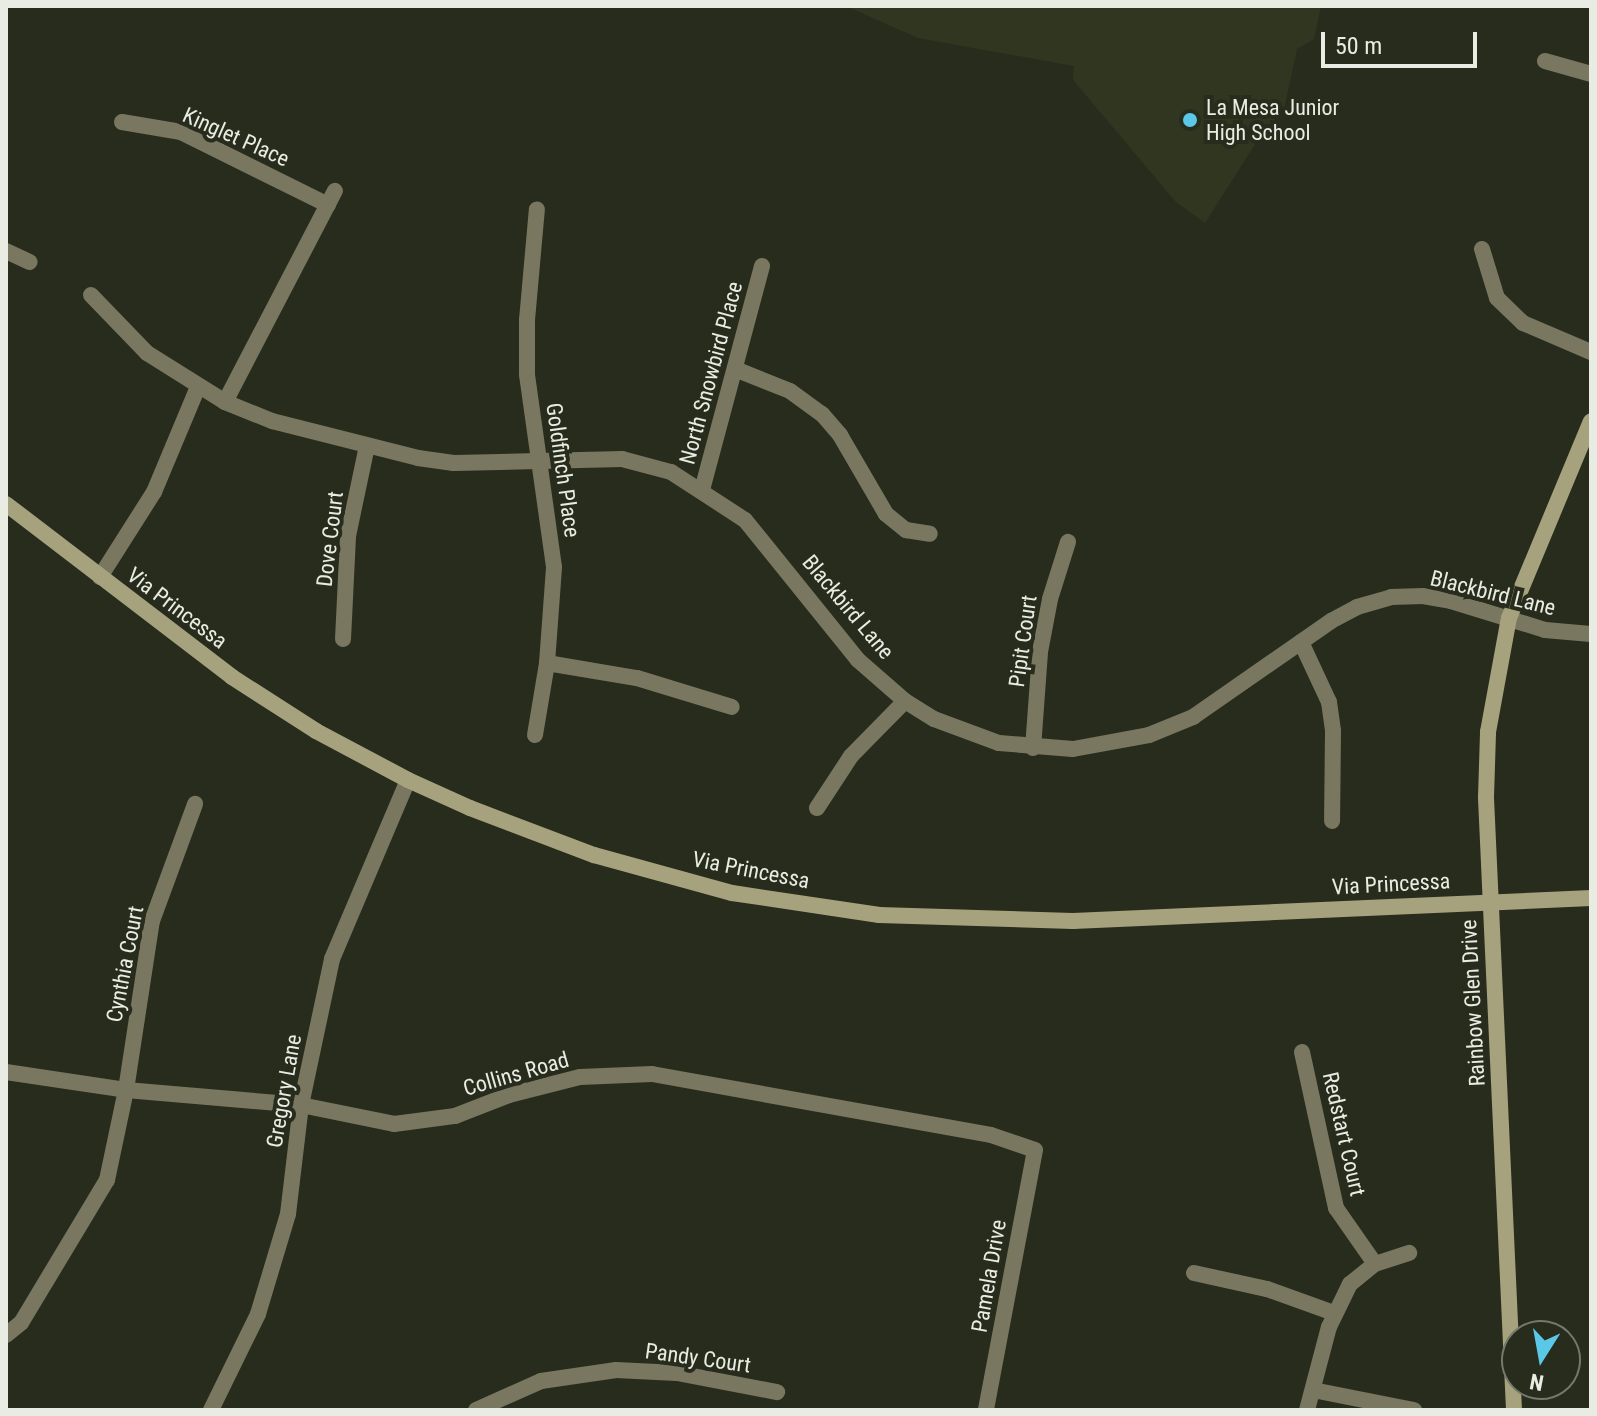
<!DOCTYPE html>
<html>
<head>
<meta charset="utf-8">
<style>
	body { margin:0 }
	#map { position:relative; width:1597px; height:1416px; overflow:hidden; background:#282c1d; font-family:"Roboto Condensed",sans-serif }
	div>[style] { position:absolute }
	.built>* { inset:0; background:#313621 }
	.street>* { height:16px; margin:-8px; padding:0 8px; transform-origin:8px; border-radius:8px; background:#7a7760 }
	.secondary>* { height:16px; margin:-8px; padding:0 8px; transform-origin:8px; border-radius:8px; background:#a7a27e }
	.dots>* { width:22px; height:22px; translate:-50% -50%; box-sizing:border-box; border:4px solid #282c1d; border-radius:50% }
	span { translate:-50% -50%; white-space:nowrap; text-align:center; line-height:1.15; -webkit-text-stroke:8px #282c1d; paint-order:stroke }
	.poi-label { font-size:22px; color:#e9ece2 }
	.left { translate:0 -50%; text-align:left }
	.street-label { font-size:22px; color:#e9ece2 }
	.frame { position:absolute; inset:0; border:8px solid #e9ece2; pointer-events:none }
	.north { position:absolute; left:1501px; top:1320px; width:80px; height:80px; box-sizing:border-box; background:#282c1d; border:2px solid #75796c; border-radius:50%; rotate:191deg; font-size:22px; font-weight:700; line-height:32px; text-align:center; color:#e9ece2 }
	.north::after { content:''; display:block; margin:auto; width:28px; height:36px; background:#5bc8e7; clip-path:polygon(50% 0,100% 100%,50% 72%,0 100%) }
	.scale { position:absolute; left:1321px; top:32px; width:156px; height:36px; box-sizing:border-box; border:4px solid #e9ece2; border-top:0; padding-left:10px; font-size:24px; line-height:28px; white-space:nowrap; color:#e9ece2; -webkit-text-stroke:6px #282c1d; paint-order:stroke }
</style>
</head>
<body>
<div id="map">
	<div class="built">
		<div style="clip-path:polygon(846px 6px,1321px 6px,1314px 39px,1297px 49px,1284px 110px,1264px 130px,1205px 223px,1176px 202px,1073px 80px,1074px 66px,918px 38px)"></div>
	</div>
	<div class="street">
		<div style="left:1545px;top:61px;width:48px;rotate:15.8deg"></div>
		<div style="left:122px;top:122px;width:60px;rotate:9.6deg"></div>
		<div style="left:181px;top:132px;width:164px;rotate:26.4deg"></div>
		<div style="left:1482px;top:249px;width:51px;rotate:73deg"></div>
		<div style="left:1497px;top:298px;width:36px;rotate:44deg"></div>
		<div style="left:1523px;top:323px;width:74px;rotate:23.1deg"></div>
		<div style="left:6px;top:251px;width:26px;rotate:25deg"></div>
		<div style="left:91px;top:295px;width:81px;rotate:46deg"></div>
		<div style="left:147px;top:353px;width:92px;rotate:32.1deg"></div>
		<div style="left:225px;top:402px;width:51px;rotate:22deg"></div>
		<div style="left:272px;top:421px;width:151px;rotate:14.2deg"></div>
		<div style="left:418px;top:458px;width:36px;rotate:8deg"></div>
		<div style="left:454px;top:463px;width:168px;rotate:-1.4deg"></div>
		<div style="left:622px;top:459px;width:51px;rotate:14.9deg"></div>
		<div style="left:671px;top:472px;width:88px;rotate:33deg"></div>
		<div style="left:745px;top:520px;width:180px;rotate:51.1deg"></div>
		<div style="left:858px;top:660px;width:62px;rotate:41.1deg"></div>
		<div style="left:905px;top:701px;width:34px;rotate:32deg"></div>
		<div style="left:934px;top:719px;width:69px;rotate:20.3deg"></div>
		<div style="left:999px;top:743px;width:74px;rotate:4.6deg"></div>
		<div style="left:1073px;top:749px;width:77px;rotate:-10.4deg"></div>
		<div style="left:1149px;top:735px;width:48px;rotate:-22.2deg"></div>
		<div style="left:1193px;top:717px;width:168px;rotate:-34.8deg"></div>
		<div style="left:1331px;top:621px;width:30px;rotate:-28deg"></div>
		<div style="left:1357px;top:607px;width:35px;rotate:-16deg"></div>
		<div style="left:1391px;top:597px;width:32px;rotate:-2deg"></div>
		<div style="left:1423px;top:596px;width:28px;rotate:10deg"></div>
		<div style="left:1451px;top:601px;width:98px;rotate:17.1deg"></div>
		<div style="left:1545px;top:630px;width:46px;rotate:5deg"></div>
		<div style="left:735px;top:369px;width:59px;rotate:21.8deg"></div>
		<div style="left:790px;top:391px;width:39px;rotate:36deg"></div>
		<div style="left:822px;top:414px;width:28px;rotate:49deg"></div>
		<div style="left:840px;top:435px;width:91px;rotate:59.8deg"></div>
		<div style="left:886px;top:514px;width:26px;rotate:39deg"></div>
		<div style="left:906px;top:530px;width:24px;rotate:9deg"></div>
		<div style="left:225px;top:402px;width:238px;rotate:-62.5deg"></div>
		<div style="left:702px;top:490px;width:232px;rotate:-75deg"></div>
		<div style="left:100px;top:577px;width:101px;rotate:-57.6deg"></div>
		<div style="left:154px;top:492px;width:114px;rotate:-67.3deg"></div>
		<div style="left:343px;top:639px;width:103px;rotate:-87.2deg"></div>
		<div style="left:348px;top:536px;width:92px;rotate:-78.1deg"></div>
		<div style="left:1301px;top:642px;width:66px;rotate:65deg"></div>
		<div style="left:1329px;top:702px;width:29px;rotate:82deg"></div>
		<div style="left:1333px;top:731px;width:90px;rotate:90.6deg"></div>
		<div style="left:547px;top:663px;width:91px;rotate:9.5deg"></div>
		<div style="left:637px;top:678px;width:99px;rotate:17deg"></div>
		<div style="left:535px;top:735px;width:73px;rotate:-80.5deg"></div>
		<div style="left:547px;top:663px;width:96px;rotate:-85.8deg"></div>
		<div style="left:554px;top:567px;width:195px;rotate:-98deg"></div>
		<div style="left:527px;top:374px;width:54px;rotate:-90deg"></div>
		<div style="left:527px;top:320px;width:111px;rotate:-84.9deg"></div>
		<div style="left:1033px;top:748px;width:96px;rotate:-85.8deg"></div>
		<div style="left:1040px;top:652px;width:54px;rotate:-79.3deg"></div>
		<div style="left:1050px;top:599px;width:60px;rotate:-72.5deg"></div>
		<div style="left:817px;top:808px;width:62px;rotate:-56.8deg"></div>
		<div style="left:851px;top:756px;width:77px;rotate:-45.5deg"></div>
		<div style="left:1302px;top:1052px;width:160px;rotate:77.7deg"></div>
		<div style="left:1336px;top:1208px;width:68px;rotate:55.1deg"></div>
		<div style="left:6px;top:1072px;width:121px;rotate:8.5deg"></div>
		<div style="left:126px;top:1090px;width:176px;rotate:4.9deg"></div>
		<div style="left:301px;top:1105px;width:95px;rotate:11.5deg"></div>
		<div style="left:394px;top:1124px;width:62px;rotate:-7.5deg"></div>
		<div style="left:455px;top:1116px;width:58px;rotate:-21.3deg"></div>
		<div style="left:509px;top:1095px;width:73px;rotate:-14.2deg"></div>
		<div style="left:580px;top:1077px;width:72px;rotate:-2.4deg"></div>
		<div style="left:652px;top:1074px;width:344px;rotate:10.2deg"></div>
		<div style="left:991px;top:1135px;width:46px;rotate:18.8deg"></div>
		<div style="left:1035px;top:1150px;width:265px;rotate:100.7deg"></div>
		<div style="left:1194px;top:1273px;width:75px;rotate:12.4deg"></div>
		<div style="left:1267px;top:1289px;width:71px;rotate:19.7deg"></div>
		<div style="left:6px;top:1335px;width:19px;rotate:-39deg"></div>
		<div style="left:21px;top:1323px;width:167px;rotate:-59deg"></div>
		<div style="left:107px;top:1180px;width:92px;rotate:-78.1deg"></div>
		<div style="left:126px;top:1090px;width:171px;rotate:-81.3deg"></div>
		<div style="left:152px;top:921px;width:125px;rotate:-69.8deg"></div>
		<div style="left:1313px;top:1390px;width:103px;rotate:11.2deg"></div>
		<div style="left:211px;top:1410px;width:107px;rotate:-63.9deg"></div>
		<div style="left:258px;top:1314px;width:104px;rotate:-73.3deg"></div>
		<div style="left:288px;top:1214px;width:110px;rotate:-83.2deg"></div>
		<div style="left:301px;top:1105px;width:149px;rotate:-78deg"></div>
		<div style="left:332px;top:959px;width:194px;rotate:-67deg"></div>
		<div style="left:476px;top:1410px;width:71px;rotate:-24deg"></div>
		<div style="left:541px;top:1381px;width:76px;rotate:-8.3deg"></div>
		<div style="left:616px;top:1370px;width:61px;rotate:2.8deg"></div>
		<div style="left:677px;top:1373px;width:102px;rotate:10.8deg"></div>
		<div style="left:1307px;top:1410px;width:86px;rotate:-75.2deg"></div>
		<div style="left:1329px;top:1327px;width:48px;rotate:-64deg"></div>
		<div style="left:1350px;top:1284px;width:32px;rotate:-39deg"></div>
		<div style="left:1375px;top:1264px;width:36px;rotate:-18deg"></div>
	</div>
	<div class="secondary">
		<div style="left:6px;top:504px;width:285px;rotate:37.4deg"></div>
		<div style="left:232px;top:677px;width:100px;rotate:32.7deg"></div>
		<div style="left:316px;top:731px;width:104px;rotate:28deg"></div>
		<div style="left:408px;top:780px;width:68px;rotate:24.3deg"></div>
		<div style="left:470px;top:808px;width:133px;rotate:20.8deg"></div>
		<div style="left:594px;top:855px;width:143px;rotate:15.4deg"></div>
		<div style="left:732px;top:893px;width:149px;rotate:8.5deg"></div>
		<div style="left:879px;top:915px;width:194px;rotate:1.8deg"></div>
		<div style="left:1073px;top:921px;width:519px;rotate:-2.54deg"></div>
		<div style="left:1514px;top:1410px;width:614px;rotate:-92.62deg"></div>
		<div style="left:1486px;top:797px;width:65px;rotate:-88.2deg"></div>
		<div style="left:1488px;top:732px;width:116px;rotate:-79.6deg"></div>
		<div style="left:1509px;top:618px;width:213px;rotate:-67.4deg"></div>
	</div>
	<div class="dots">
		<div style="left:1190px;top:120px;background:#5bc8e7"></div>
	</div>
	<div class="poi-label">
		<span class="left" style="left:1206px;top:120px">La Mesa Junior<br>High School</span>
	</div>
	<div class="street-label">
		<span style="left:236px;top:137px;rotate:24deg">Kinglet Place</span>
		<span style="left:711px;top:373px;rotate:-75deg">North Snowbird Place</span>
		<span style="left:563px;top:470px;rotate:82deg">Goldfinch Place</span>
		<span style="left:330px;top:539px;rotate:-83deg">Dove Court</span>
		<span style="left:1493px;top:593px;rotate:14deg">Blackbird Lane</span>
		<span style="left:848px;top:607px;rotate:50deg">Blackbird Lane</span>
		<span style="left:177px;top:608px;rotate:37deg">Via Princessa</span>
		<span style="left:1023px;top:641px;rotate:-82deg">Pipit Court</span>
		<span style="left:751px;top:870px;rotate:11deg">Via Princessa</span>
		<span style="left:1391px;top:884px;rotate:-3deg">Via Princessa</span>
		<span style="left:125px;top:964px;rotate:-79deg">Cynthia Court</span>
		<span style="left:1473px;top:1003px;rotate:-93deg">Rainbow Glen Drive</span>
		<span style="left:516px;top:1074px;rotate:-16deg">Collins Road</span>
		<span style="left:284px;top:1091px;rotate:-80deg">Gregory Lane</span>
		<span style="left:1344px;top:1134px;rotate:77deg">Redstart Court</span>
		<span style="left:989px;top:1276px;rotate:-80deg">Pamela Drive</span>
		<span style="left:698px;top:1358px;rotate:8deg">Pandy Court</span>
	</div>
	<div class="frame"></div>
	<div class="north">N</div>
	<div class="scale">50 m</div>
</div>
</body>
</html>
